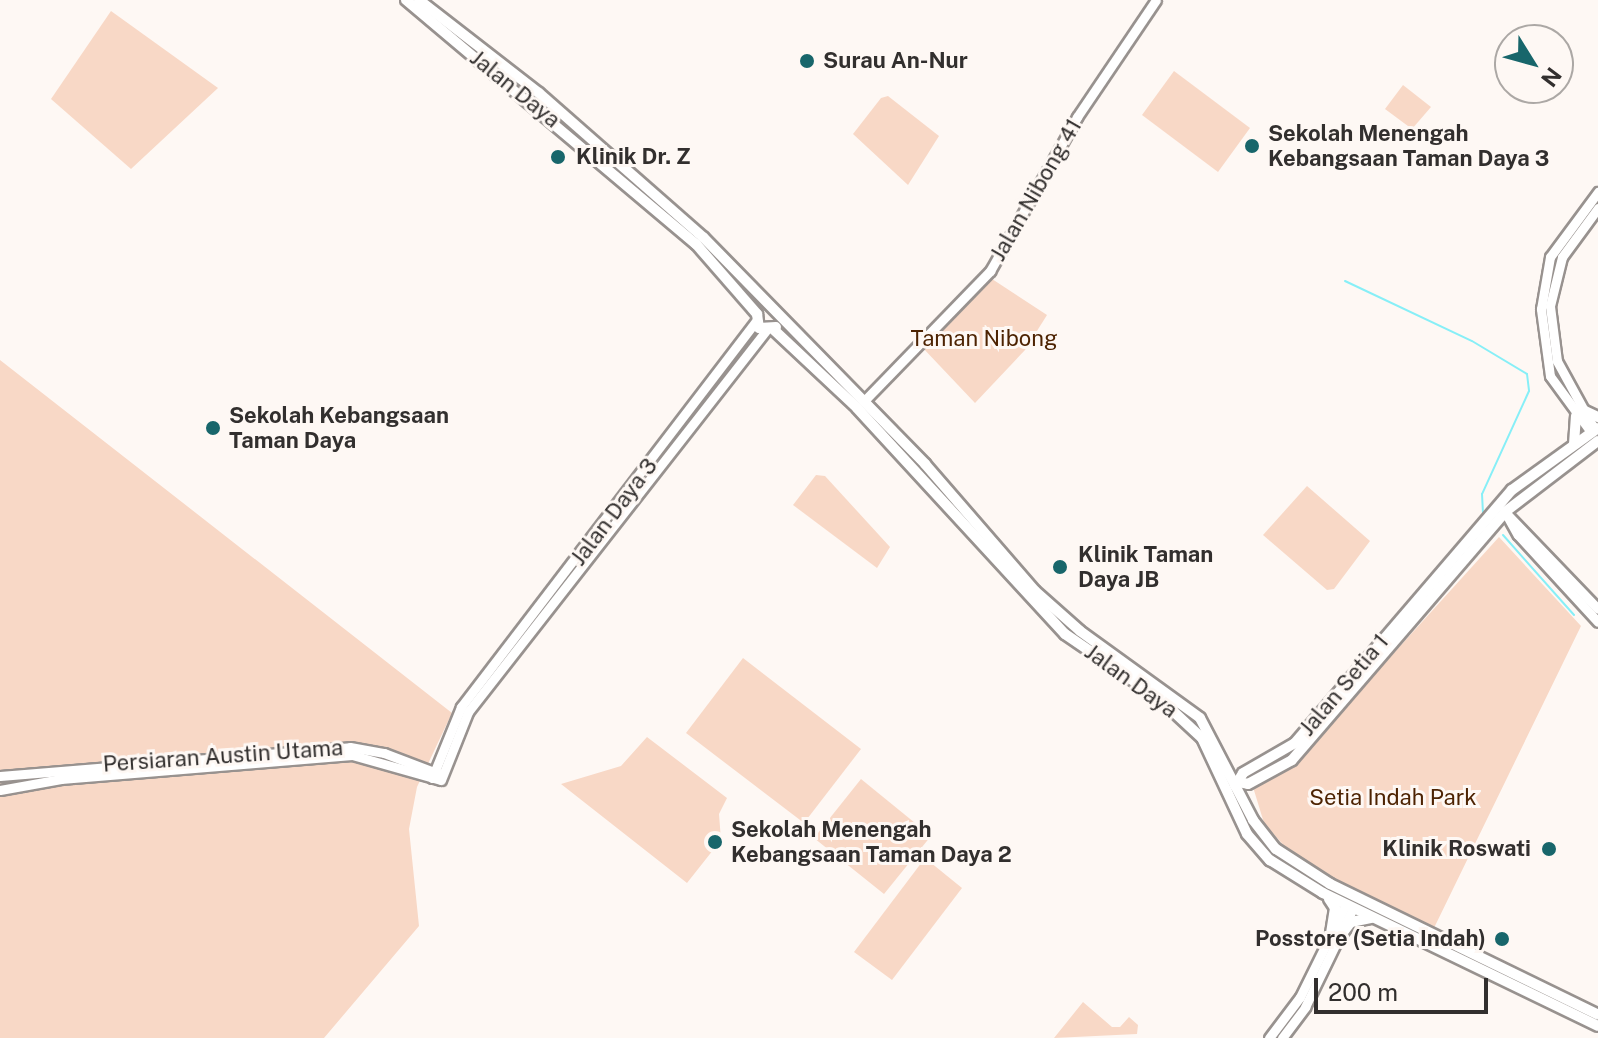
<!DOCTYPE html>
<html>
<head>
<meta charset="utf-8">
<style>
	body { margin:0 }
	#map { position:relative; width:1598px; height:1038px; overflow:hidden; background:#fef8f4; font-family:"Public Sans",sans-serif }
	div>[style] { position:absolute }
	.green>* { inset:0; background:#f8d8c6 }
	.stream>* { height:2px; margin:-1px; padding:0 1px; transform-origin:1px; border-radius:1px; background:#87eff7 }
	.roads { filter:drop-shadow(2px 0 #98928f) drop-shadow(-2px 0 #98928f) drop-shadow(0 2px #98928f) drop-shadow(0 -2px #98928f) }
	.secondary>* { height:9px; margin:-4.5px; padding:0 4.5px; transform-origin:4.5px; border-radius:4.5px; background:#fff }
	.primary>* { height:10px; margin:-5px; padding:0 5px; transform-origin:5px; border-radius:5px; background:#fff }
	.dots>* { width:22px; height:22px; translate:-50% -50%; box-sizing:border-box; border:4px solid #fef8f4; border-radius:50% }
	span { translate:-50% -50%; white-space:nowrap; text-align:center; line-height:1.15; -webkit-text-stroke:6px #fef8f4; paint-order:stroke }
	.poi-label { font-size:22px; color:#322f2e; font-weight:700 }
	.left { translate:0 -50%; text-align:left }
	.right { translate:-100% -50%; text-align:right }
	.street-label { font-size:22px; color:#322f2e }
	.park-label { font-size:22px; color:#4d2302 }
	.north { position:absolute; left:1494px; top:24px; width:80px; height:80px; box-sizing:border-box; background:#fef8f4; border:2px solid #aca8a5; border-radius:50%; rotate:127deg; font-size:22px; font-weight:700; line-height:32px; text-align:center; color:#322f2e }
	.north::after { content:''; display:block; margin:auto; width:28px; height:36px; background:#18666b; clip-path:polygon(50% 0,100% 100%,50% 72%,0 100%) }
	.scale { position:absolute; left:1314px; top:978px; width:174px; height:36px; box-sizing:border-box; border:4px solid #322f2e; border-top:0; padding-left:10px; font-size:24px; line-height:28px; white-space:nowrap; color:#322f2e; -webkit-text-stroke:6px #fef8f4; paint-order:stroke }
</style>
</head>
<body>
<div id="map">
	<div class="green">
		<div style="clip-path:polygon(111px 11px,218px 88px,131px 169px,51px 99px)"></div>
		<div style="clip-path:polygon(1174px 71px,1250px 128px,1218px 172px,1142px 115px)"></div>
		<div style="clip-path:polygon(1403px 85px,1431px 107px,1412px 129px,1385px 109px)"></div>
		<div style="clip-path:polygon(888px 96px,939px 136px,908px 185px,853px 134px,881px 98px)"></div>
		<div style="clip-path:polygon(989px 277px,1047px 315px,1025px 350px,975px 403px,922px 347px)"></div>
		<div style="clip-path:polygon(0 360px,452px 713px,417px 787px,409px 829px,419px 926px,324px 1038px,0 1038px)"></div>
		<div style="clip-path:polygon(816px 475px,825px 476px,890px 547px,877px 568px,793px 505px)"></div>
		<div style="clip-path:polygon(1307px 486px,1370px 541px,1334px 589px,1327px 590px,1263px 535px)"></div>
		<div style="clip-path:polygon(1499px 537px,1581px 626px,1434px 928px,1318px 870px,1285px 847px,1264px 823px,1253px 787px,1296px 761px)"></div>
		<div style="clip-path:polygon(743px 658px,861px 749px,804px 823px,686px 733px)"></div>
		<div style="clip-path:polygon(647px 737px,727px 798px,719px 814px,721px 840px,687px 883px,561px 784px,621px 766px)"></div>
		<div style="clip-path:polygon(861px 779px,931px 836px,884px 894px,814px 838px)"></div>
		<div style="clip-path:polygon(925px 858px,962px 888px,892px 980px,854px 952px)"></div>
		<div style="clip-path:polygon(1083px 1002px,1112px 1027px,1120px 1027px,1129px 1017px,1138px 1025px,1137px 1034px,1054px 1038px)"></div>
	</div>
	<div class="stream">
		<div style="left:1345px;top:281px;width:140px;rotate:25.3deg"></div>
		<div style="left:1472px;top:341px;width:64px;rotate:31deg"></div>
		<div style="left:1527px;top:374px;width:17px;rotate:83deg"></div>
		<div style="left:1529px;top:391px;width:113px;rotate:114.5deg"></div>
		<div style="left:1482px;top:494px;width:19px;rotate:87deg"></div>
		<div style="left:1503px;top:535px;width:107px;rotate:48.4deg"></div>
	</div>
	<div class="roads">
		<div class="secondary">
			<div style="left:865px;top:400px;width:180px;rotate:-45.9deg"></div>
			<div style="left:990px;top:271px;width:177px;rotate:-60.5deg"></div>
			<div style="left:1077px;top:117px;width:141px;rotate:-56deg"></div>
			<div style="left:1591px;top:432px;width:69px;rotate:-126.2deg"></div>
			<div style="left:1550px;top:376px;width:68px;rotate:-97.7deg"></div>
			<div style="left:1541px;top:309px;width:53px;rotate:-80.2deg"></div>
			<div style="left:1550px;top:257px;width:81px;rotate:-53.6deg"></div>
			<div style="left:1591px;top:432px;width:7px;rotate:-82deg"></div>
			<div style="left:1592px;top:425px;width:73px;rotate:-118.7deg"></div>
			<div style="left:1557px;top:361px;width:55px;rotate:-97.3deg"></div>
			<div style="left:1550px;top:306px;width:50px;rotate:-76.2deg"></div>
			<div style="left:1562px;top:257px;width:61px;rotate:-53.7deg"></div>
			<div style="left:1505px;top:512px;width:26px;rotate:61deg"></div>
			<div style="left:1518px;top:535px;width:118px;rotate:47.4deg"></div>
			<div style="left:1505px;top:512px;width:134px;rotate:46.2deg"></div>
			<div style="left:0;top:776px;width:351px;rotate:-4.7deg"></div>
			<div style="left:350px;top:747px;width:35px;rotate:10deg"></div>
			<div style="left:384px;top:753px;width:59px;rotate:20.9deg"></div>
			<div style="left:432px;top:778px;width:77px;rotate:-67.8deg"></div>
			<div style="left:461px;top:707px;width:486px;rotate:-52.6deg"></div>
			<div style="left:0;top:790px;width:62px;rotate:-10.2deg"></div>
			<div style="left:61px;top:779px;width:292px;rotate:-4.7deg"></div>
			<div style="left:352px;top:755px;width:92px;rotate:15.7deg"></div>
			<div style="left:441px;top:780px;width:73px;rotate:-68.3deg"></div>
			<div style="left:468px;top:712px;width:484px;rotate:-52deg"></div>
			<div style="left:1269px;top:1038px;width:51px;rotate:-52.9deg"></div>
			<div style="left:1300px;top:997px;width:104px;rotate:-63.7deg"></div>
			<div style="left:1282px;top:1038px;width:39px;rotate:-53deg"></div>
			<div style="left:1305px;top:1007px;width:110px;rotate:-64.1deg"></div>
		</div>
		<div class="primary">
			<div style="left:406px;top:0;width:379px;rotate:40.1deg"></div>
			<div style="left:696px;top:244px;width:93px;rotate:48.9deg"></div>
			<div style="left:419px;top:0;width:152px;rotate:37.8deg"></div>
			<div style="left:539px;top:93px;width:218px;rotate:41.3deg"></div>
			<div style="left:703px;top:237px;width:318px;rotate:45.6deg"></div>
			<div style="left:925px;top:464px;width:168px;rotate:49.1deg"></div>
			<div style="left:1035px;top:591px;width:60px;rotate:41.6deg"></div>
			<div style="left:1080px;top:631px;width:148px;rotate:35.9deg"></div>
			<div style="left:1200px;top:718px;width:115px;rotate:62.5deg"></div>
			<div style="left:1253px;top:820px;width:37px;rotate:52deg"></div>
			<div style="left:1276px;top:849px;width:64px;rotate:32.9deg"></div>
			<div style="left:1330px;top:884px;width:298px;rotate:26deg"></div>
			<div style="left:757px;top:314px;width:14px;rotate:82deg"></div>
			<div style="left:759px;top:328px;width:17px;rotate:-3deg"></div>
			<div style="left:773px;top:329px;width:115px;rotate:43.2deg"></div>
			<div style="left:857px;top:408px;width:307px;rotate:47.4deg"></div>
			<div style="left:1065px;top:634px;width:115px;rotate:34.4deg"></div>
			<div style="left:1160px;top:699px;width:57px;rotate:42.9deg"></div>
			<div style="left:1202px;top:738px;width:106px;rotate:64.9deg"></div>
			<div style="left:1247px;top:834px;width:35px;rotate:49deg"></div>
			<div style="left:1270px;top:860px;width:62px;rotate:31.9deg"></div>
			<div style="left:1323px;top:893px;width:305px;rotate:25.8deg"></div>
			<div style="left:1583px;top:410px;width:17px;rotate:25deg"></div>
			<div style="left:1574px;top:444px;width:28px;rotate:-86deg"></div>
			<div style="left:1234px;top:781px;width:14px;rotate:12deg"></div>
			<div style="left:1248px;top:784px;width:50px;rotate:-28.6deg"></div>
			<div style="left:1292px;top:760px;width:327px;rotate:-49.3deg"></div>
			<div style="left:1505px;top:512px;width:117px;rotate:-37.4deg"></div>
			<div style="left:1235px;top:786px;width:15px;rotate:-58deg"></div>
			<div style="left:1243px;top:773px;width:60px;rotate:-30deg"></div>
			<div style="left:1295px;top:743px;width:333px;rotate:-49.4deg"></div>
			<div style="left:1512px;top:490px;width:106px;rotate:-35.8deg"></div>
			<div style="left:1329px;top:899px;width:11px;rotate:56deg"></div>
			<div style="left:1335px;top:908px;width:30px;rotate:99deg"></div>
			<div style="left:1338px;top:939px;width:21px;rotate:-53deg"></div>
			<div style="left:1351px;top:922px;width:20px;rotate:-11deg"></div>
		</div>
	</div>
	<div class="dots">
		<div style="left:807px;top:61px;background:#18666b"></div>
		<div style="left:1252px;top:146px;background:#18666b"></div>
		<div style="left:558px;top:157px;background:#18666b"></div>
		<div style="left:213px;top:428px;background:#18666b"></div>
		<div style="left:1060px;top:567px;background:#18666b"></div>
		<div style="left:715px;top:842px;background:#18666b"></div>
		<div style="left:1549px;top:849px;background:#18666b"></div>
		<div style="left:1502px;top:939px;background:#18666b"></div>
	</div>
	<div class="poi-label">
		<span class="left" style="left:823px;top:61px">Surau An-Nur</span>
		<span class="left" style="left:1268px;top:146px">Sekolah Menengah<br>Kebangsaan Taman Daya 3</span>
		<span class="left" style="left:576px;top:157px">Klinik Dr. Z</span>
		<span class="left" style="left:229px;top:428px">Sekolah Kebangsaan<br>Taman Daya</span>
		<span class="left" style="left:1078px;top:567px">Klinik Taman<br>Daya JB</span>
		<span class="left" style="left:731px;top:842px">Sekolah Menengah<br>Kebangsaan Taman Daya 2</span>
		<span class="right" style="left:1531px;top:849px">Klinik Roswati</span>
		<span class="right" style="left:1486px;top:939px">Posstore (Setia Indah)</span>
	</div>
	<div class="street-label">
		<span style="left:515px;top:89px;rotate:39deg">Jalan Daya</span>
		<span style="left:1036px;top:190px;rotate:-60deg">Jalan Nibong 41</span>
		<span style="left:614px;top:512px;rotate:-53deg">Jalan Daya 3</span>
		<span style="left:1131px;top:681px;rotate:36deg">Jalan Daya</span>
		<span style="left:1344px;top:685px;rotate:-50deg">Jalan Setia 1</span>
		<span style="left:223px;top:756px;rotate:-4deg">Persiaran Austin Utama</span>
	</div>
	<div class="park-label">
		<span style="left:984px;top:339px">Taman Nibong</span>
		<span style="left:1393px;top:798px">Setia Indah Park</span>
	</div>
	<div class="north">N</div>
	<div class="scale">200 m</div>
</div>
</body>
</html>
